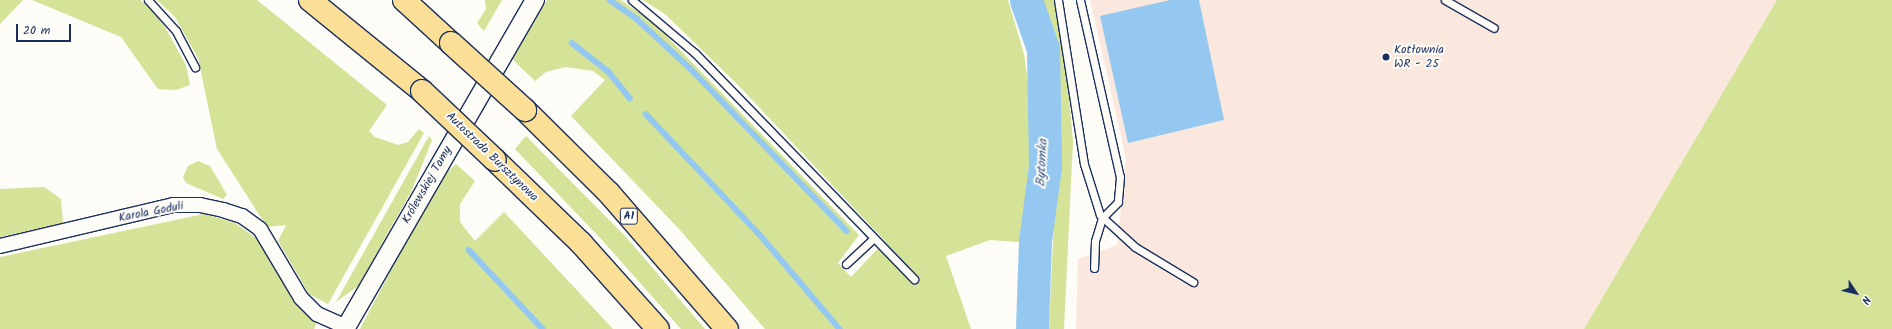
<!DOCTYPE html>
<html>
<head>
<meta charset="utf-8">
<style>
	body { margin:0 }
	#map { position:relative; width:1892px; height:329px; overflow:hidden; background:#fdfcf7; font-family:Kalam,sans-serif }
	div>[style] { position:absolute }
	.built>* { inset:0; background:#fae8df }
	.green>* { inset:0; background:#d4e397 }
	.water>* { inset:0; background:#94c8f1 }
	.stream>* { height:5.5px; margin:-2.75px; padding:0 2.75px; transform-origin:2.75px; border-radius:2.75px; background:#94c8f1 }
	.river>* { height:33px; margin:-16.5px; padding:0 16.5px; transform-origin:16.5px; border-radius:16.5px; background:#94c8f1 }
	.roads { filter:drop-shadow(1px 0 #1b2f5e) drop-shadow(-1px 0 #1b2f5e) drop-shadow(0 1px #1b2f5e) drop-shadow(0 -1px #1b2f5e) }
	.service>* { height:7px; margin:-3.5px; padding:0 3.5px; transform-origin:3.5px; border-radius:3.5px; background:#fdfcf7 }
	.minor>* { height:14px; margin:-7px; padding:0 7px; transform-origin:7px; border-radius:7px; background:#fdfcf7 }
	.tertiary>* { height:18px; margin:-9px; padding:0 9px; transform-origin:9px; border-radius:9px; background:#fdfcf7 }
	.motorway>* { height:22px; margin:-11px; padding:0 11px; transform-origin:11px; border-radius:11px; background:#fbdf96 }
	.bridges { filter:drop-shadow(1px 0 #1b2f5e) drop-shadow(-1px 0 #1b2f5e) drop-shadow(0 1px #1b2f5e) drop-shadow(0 -1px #1b2f5e) }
	.motorway-bridge>* { height:22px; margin:-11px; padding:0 11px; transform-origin:11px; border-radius:11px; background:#fbdf96 }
	.dots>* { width:11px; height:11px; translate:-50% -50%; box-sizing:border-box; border:2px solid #fdfcf7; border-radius:50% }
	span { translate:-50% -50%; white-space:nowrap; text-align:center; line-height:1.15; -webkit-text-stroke:4px #fdfcf7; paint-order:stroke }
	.shield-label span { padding:1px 3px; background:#fdfcf7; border:1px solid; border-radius:3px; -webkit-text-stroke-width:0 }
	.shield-label { font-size:11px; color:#1b2f5e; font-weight:700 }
	.poi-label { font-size:12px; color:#1b2f5e }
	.left { translate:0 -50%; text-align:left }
	.street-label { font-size:12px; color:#1b2f5e }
	.water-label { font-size:13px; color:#3f5d8a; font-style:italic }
	.north { position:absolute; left:1836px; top:273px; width:40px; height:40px; -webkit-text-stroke:3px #fdfcf7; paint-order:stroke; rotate:125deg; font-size:11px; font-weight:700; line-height:16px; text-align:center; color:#1b2f5e }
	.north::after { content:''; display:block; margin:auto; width:14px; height:18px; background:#1b2f5e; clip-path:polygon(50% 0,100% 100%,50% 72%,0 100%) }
	.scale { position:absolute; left:16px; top:24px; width:55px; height:18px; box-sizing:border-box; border:2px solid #1b2f5e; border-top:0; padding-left:5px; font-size:12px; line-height:14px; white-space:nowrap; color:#1b2f5e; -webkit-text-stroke:3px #fdfcf7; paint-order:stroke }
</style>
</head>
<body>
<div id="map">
	<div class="built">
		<div style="clip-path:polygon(1090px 0,1777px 0,1584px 329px,1076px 329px,1078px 259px,1117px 245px,1126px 158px)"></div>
	</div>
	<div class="green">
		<div style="clip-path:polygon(0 0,23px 0,0 24px)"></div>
		<div style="clip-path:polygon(32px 0,140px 0,157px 13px,186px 65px,190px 85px,176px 90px,158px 89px,121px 37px)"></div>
		<div style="clip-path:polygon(157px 0,257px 0,387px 105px,369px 131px,375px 137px,398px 145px,408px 142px,419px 129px,424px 133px,328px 304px,309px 294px,278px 241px,286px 225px,267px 227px,217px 149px,198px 58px,175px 17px)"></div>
		<div style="clip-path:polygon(485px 0,502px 0,484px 31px,477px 23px,486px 9px)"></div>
		<div style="clip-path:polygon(547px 0,621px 0,655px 24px,859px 235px,838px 263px,851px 277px,885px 241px,739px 86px,665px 14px,643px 0,1008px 0,1024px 54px,1033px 119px,1025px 212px,1028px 288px,1021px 291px,1019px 242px,990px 240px,946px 256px,971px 329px,765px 329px,679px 229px,571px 116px,605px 80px,593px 71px,566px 67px,546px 72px,535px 81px,512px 59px)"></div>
		<div style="clip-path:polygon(1034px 0,1054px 0,1065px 54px,1073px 141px,1064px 329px,1049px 329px,1057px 155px,1051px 49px)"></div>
		<div style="clip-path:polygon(1777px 0,1892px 0,1892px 329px,1584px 329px)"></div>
		<div style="clip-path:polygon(429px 136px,432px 140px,412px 190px,358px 286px,336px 302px)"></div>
		<div style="clip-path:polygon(526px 136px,626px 237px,705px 329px,681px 329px,602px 240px,515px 149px)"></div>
		<div style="clip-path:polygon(198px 161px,210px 166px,227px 195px,223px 199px,186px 183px,183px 177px,188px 166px)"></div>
		<div style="clip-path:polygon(456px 164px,475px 181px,460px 204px,460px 222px,475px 241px,504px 212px,613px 329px,360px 329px,438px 181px)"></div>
		<div style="clip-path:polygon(44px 187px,61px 199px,63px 223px,0 237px,0 189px)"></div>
		<div style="clip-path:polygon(204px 214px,235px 223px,256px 238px,296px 303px,317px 321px,314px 329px,0 329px,0 257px)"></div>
	</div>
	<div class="water">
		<div style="clip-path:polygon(1170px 0,1199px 0,1224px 120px,1128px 143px,1100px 16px)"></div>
	</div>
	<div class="stream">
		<div style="left:610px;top:0;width:33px;rotate:35deg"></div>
		<div style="left:637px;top:19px;width:72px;rotate:42.8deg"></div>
		<div style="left:690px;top:68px;width:226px;rotate:46.1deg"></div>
		<div style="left:572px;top:43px;width:46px;rotate:37.9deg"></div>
		<div style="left:608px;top:71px;width:35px;rotate:51deg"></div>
		<div style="left:646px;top:114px;width:168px;rotate:46.7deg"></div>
		<div style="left:761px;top:236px;width:122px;rotate:49.7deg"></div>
		<div style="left:469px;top:250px;width:108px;rotate:46.9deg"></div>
	</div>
	<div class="river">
		<div style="left:1026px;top:0;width:52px;rotate:70.9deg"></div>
		<div style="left:1043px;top:49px;width:117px;rotate:89deg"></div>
		<div style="left:1045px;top:166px;width:76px;rotate:97.6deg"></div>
		<div style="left:1035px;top:241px;width:88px;rotate:92deg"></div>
	</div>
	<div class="roads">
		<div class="service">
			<div style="left:148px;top:0;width:42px;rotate:47.9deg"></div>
			<div style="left:176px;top:31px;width:41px;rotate:62.2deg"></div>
			<div style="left:632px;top:0;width:82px;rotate:40.1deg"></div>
			<div style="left:695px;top:53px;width:315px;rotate:45.9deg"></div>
			<div style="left:1058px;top:0;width:166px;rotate:81deg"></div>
			<div style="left:1084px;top:164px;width:53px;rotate:72.6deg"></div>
			<div style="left:1100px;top:215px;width:47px;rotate:42.4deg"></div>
			<div style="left:1135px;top:247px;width:68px;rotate:31.1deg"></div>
			<div style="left:1080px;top:0;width:181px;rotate:77.3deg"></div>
			<div style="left:1120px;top:177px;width:25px;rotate:95deg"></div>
			<div style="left:1118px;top:202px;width:23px;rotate:135deg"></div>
			<div style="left:1102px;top:218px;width:24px;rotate:107deg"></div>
			<div style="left:1095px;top:241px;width:27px;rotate:92deg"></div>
			<div style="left:1445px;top:0;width:56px;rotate:29.7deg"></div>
			<div style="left:846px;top:264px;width:38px;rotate:-43deg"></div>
		</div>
		<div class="minor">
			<div style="left:0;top:246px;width:178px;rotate:-13.3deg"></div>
			<div style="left:173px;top:205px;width:27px"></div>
			<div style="left:200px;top:205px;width:24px;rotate:12deg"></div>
			<div style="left:223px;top:210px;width:20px;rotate:18deg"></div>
			<div style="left:242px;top:216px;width:22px;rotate:36deg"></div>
			<div style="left:260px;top:229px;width:80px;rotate:59.3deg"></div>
			<div style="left:301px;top:298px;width:23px;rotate:45deg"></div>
			<div style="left:317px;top:314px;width:32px;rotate:24deg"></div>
		</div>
		<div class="tertiary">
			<div style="left:345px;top:329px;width:380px;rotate:-60deg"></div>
		</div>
		<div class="motorway">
			<div style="left:310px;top:0;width:144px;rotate:39.1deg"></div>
			<div style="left:404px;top:0;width:64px;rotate:42.5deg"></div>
			<div style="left:525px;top:110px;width:118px;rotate:44.7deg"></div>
			<div style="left:609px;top:193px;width:180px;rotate:49.1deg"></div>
			<div style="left:495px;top:160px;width:120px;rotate:44deg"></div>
			<div style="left:581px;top:243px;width:115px;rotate:48.2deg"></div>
		</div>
	</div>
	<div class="bridges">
		<div class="motorway-bridge">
			<div style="left:451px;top:43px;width:100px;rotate:42.2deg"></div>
			<div style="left:422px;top:91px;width:100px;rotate:43.4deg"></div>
		</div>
	</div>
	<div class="dots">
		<div style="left:1386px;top:57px;background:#1b2f5e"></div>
	</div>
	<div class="shield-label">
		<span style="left:629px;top:216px">A1</span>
	</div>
	<div class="poi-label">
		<span class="left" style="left:1394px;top:57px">Kotłownia<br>WR - 25</span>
	</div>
	<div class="street-label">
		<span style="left:492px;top:157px;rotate:44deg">Autostrada Bursztynowa</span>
		<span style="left:427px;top:185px;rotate:-60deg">Królewskiej Tamy</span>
		<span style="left:151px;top:212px;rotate:-11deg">Karola Goduli</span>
	</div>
	<div class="water-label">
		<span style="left:1043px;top:163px;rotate:-87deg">Bytomka</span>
	</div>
	<div class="north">N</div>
	<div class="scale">20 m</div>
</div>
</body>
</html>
